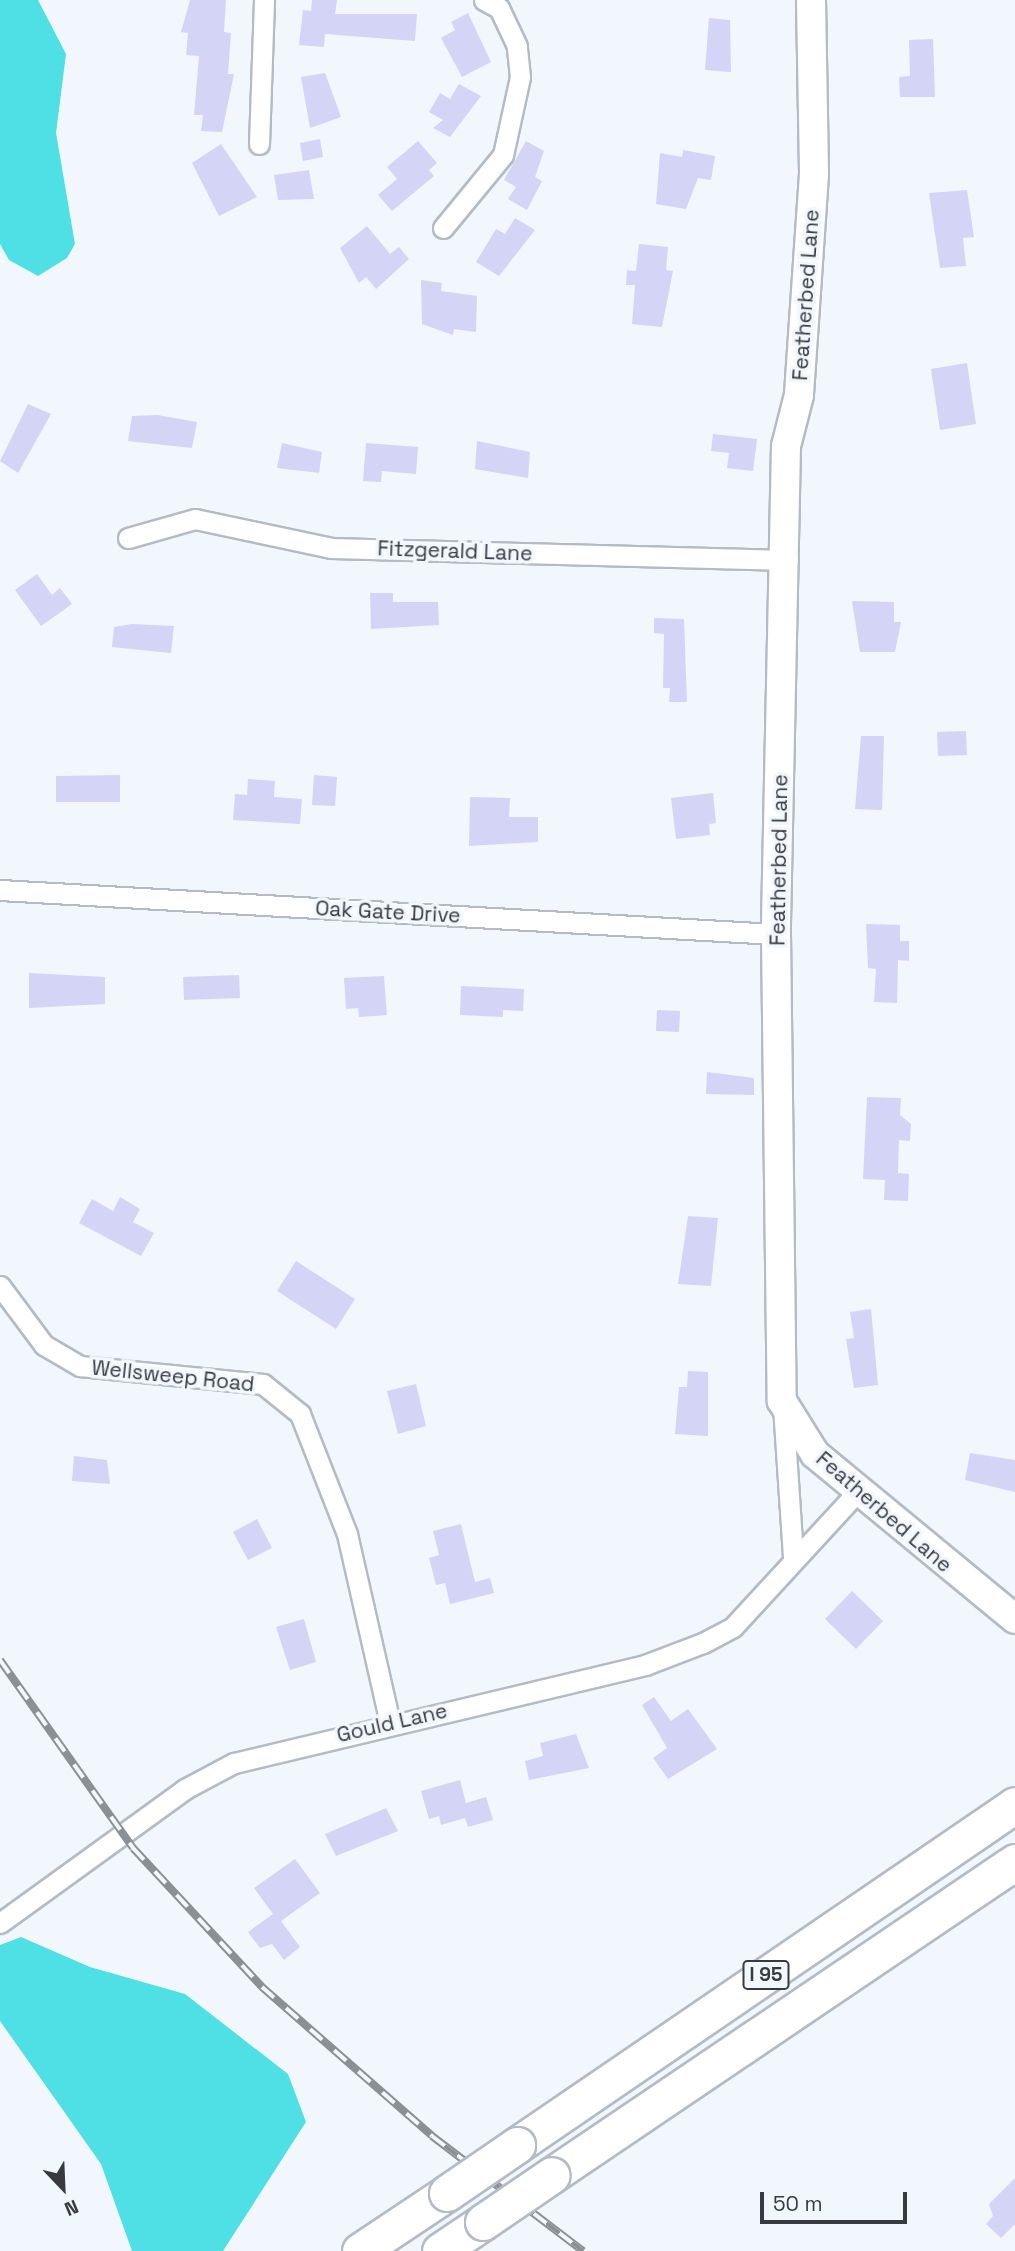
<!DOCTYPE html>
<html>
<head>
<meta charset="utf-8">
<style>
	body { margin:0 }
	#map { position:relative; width:1015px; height:2251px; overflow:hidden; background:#f2f6fd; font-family:"Space Grotesk",sans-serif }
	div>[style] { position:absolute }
	.water>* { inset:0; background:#4ee0e5 }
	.building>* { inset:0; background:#d4d4f7 }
	.roads { filter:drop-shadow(2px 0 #b5bbc6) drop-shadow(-2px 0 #b5bbc6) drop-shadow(0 2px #b5bbc6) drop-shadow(0 -2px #b5bbc6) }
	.street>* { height:19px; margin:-9.5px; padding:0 9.5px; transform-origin:9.5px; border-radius:9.5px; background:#fff }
	.secondary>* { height:28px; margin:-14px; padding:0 14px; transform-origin:14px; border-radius:14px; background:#fff }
	.highway>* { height:35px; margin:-17.5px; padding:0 17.5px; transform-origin:17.5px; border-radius:17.5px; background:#fff }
	.rail>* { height:8px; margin-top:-4px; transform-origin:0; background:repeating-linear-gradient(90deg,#f2f6fd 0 16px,#8c8f95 0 32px); box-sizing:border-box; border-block:2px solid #8c8f95 }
	.bridges { filter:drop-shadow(2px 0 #b5bbc6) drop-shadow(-2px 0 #b5bbc6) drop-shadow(0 2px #b5bbc6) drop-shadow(0 -2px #b5bbc6) }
	.highway-bridge>* { height:35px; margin:-17.5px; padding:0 17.5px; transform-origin:17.5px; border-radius:17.5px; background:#fff }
	span { translate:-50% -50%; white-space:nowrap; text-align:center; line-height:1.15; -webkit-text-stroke:7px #f2f6fd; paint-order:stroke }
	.shield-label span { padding:2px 5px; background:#f2f6fd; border:2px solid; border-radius:5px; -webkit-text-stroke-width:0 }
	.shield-label { font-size:19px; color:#383a3f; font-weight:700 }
	.street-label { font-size:21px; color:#383a3f }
	.north { position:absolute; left:28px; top:2153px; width:70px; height:70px; -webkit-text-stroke:5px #f2f6fd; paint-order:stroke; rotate:157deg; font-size:19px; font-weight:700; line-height:28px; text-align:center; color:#383a3f }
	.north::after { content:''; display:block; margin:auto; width:24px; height:32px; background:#383a3f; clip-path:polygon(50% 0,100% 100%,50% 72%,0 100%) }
	.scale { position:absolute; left:760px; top:2192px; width:147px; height:32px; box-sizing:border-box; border:4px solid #383a3f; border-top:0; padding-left:9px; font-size:21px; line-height:24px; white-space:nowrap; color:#383a3f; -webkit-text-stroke:5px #f2f6fd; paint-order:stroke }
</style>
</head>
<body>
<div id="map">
	<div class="water">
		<div style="clip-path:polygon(0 0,38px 0,66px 54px,56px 133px,75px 244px,67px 258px,38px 276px,9px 260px,0 244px)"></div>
		<div style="clip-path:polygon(21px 1937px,90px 1967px,185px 1994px,288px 2074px,306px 2122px,223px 2251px,132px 2251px,101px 2164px,0 2021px,0 1945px)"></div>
	</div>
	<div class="building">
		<div style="clip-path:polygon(190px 0,226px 0,224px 32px,231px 33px,228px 74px,234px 74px,222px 132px,201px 131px,203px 115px,194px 115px,199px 56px,186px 55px,188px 33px,181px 32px)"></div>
		<div style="clip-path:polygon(312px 0,337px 0,335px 14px,417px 14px,415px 41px,325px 34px,324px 47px,299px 45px,303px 10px,311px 11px)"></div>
		<div style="clip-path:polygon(468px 13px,491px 62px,462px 77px,441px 38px,455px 30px,451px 22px)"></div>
		<div style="clip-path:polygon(709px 18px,730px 20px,731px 72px,705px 70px)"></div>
		<div style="clip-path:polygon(933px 39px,935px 97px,900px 97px,899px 77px,910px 76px,909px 40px)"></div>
		<div style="clip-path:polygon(325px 73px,341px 117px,310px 128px,301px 77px)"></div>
		<div style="clip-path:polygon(459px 84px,481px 96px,450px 137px,433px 128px,443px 120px,429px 112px,440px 93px,450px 99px)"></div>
		<div style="clip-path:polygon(320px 139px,323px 157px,303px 161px,300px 143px)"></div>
		<div style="clip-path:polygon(418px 141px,437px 163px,429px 170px,434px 176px,392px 211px,378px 195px,397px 179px,387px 167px)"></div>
		<div style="clip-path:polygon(526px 141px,544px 151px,535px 177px,542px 181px,527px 210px,508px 199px,516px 187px,504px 180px)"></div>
		<div style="clip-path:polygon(221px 144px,257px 197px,219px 216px,192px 163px)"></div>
		<div style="clip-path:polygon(683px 150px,715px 156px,711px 180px,698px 178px,686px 209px,656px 204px,660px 153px,682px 157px)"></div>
		<div style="clip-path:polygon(309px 170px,314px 199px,278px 200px,274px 175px)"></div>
		<div style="clip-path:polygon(967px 190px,974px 237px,963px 238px,966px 266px,940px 268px,929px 193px)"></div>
		<div style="clip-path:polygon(515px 218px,535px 230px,499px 276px,476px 262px,496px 229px,505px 234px)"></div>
		<div style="clip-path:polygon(367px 226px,390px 254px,399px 247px,409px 259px,376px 289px,366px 277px,359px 283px,340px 248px)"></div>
		<div style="clip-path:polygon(639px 244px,668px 247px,666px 270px,673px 271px,662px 327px,632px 324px,635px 285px,626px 285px,627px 270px,636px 271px)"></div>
		<div style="clip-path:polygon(421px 280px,442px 283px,441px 291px,477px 296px,476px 332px,454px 329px,453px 335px,422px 324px)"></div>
		<div style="clip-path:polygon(967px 363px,976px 424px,940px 430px,931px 369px)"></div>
		<div style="clip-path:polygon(28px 404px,51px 414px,18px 473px,0 461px)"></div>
		<div style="clip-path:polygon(157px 415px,197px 422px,192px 448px,128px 441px,132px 416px)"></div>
		<div style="clip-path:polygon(713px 434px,757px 439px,753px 471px,727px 468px,729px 453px,711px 451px)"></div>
		<div style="clip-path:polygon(477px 441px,530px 452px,528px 478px,475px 469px)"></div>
		<div style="clip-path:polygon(282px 443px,322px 452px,319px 473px,277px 468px)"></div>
		<div style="clip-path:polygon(366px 443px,418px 447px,416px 474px,382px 471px,381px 482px,363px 481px)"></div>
		<div style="clip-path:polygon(37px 574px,52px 595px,60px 588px,72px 604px,41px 626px,15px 590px)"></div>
		<div style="clip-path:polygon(370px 593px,393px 593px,393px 602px,438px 602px,439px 625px,371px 629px)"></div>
		<div style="clip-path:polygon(852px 601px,894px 602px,894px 622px,901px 622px,895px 652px,860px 652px)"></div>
		<div style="clip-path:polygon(654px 618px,684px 619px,687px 702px,669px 702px,670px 688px,663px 688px,664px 634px,654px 633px)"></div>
		<div style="clip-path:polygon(132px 624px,174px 626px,171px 653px,112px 647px,114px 627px)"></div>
		<div style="clip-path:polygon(966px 731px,967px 755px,938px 756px,937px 732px)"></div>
		<div style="clip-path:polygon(861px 736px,884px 736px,882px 810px,855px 809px)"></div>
		<div style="clip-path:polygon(120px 775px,120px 802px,56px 802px,56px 776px)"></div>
		<div style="clip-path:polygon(314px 775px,337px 777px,335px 806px,312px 805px)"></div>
		<div style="clip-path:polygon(248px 779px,275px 781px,274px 797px,302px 799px,300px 824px,233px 820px,235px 794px,247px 795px)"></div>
		<div style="clip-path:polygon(713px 793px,716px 823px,709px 824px,710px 835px,676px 839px,671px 798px)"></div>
		<div style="clip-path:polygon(470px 797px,510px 798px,509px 817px,538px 817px,538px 842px,469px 846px)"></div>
		<div style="clip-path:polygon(866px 924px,900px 925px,900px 941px,909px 941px,909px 961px,898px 960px,897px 1003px,874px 1002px,876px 969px,868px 968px)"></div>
		<div style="clip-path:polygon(29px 973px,105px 977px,105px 1004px,29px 1008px)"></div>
		<div style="clip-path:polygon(239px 975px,240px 998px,184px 1000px,183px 977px)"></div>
		<div style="clip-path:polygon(384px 976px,387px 1015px,359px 1017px,358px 1008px,346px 1009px,344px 978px)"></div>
		<div style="clip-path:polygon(461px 986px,524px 989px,523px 1011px,503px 1010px,503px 1017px,460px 1015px)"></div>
		<div style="clip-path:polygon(657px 1010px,680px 1011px,679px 1032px,656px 1031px)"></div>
		<div style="clip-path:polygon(707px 1072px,754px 1078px,754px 1095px,706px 1094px)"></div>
		<div style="clip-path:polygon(867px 1097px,901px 1098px,900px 1115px,911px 1124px,910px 1141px,899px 1140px,898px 1173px,909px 1174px,908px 1201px,884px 1200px,885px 1180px,863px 1179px)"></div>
		<div style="clip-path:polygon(120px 1197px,140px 1209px,133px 1222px,154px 1233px,141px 1256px,79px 1223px,92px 1199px,113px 1211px)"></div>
		<div style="clip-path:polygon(688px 1216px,718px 1218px,711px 1286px,678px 1284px)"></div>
		<div style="clip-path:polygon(296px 1261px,355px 1299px,336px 1329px,277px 1291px)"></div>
		<div style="clip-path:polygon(871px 1309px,878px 1385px,854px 1388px,846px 1339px,854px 1338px,850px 1312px)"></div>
		<div style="clip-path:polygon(688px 1371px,708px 1372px,708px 1436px,675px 1434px,679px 1387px,687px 1387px)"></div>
		<div style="clip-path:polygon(416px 1384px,426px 1426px,398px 1434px,387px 1391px)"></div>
		<div style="clip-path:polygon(970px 1453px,1015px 1460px,1015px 1492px,965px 1480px)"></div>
		<div style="clip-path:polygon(74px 1456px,107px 1460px,110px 1484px,72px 1481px)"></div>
		<div style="clip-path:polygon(257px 1519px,272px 1548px,248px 1560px,233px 1532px)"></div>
		<div style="clip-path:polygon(461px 1524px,475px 1582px,490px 1578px,494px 1593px,450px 1604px,445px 1583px,436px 1585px,429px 1558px,439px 1555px,433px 1531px)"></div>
		<div style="clip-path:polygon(852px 1591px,883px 1621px,856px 1649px,825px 1619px)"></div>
		<div style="clip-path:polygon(304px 1619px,316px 1662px,290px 1670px,276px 1627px)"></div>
		<div style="clip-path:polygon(654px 1697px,671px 1721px,688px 1709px,717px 1749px,668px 1779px,653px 1758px,667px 1748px,642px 1705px)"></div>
		<div style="clip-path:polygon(576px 1734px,589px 1768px,529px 1780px,525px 1761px,543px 1756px,540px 1743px)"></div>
		<div style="clip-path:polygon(460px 1780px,466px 1803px,486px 1797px,493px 1820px,468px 1827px,465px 1818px,441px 1825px,439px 1816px,429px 1819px,421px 1791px)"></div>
		<div style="clip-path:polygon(386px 1808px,398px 1831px,336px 1856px,325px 1834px)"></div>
		<div style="clip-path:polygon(295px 1859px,320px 1893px,281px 1921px,300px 1947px,284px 1960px,272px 1944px,260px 1948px,248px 1932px,273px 1914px,254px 1888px)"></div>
		<div style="clip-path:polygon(1015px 2178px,1015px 2224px,1001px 2238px,986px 2224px,993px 2216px,989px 2204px)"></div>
	</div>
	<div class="roads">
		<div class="street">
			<div style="left:259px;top:144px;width:144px;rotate:-88deg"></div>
			<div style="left:443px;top:228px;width:94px;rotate:-50.6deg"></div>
			<div style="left:503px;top:155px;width:80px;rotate:-77.7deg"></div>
			<div style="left:520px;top:77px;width:31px;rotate:-96deg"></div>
			<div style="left:517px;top:46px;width:42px;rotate:-115.3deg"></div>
			<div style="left:499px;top:8px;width:17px;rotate:-152deg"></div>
			<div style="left:128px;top:538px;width:70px;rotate:-15.8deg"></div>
			<div style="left:195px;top:519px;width:139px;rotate:12deg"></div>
			<div style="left:331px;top:548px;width:457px;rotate:1.5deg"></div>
			<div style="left:0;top:890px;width:777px;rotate:3.25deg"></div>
			<div style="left:0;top:1286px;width:74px;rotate:53.3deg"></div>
			<div style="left:44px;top:1345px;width:42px;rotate:30.3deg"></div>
			<div style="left:80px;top:1366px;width:184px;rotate:5.6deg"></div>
			<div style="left:263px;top:1384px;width:48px;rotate:39deg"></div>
			<div style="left:300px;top:1414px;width:129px;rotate:68.6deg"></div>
			<div style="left:347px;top:1534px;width:194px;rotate:77.2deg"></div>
			<div style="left:783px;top:1406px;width:152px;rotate:86.2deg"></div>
			<div style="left:0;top:1923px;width:228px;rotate:-35.9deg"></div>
			<div style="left:185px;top:1789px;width:55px;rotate:-28deg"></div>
			<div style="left:234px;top:1763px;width:423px;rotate:-13.4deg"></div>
			<div style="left:645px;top:1665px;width:62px;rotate:-20.8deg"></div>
			<div style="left:703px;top:1643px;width:34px;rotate:-28deg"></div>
			<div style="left:733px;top:1627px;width:185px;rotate:-47.4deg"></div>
		</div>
		<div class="secondary">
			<div style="left:811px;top:0;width:174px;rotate:89deg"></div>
			<div style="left:814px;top:174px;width:222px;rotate:93.9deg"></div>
			<div style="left:799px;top:395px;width:53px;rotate:104.3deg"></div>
			<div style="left:786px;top:446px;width:488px;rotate:91.2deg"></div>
			<div style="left:776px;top:934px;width:467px;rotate:89.3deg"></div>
			<div style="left:782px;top:1401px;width:62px;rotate:58.1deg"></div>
			<div style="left:815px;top:1454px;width:259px;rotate:39.5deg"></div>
		</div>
		<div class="highway">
			<div style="left:517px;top:2145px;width:603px;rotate:-34.32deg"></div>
			<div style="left:552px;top:2175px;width:559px;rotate:-34.06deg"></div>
			<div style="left:360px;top:2251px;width:105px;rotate:-33.7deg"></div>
			<div style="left:440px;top:2251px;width:52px;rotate:-34deg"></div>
		</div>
	</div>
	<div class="rail">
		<div style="left:0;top:1660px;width:230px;rotate:54.7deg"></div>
		<div style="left:133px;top:1848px;width:190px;rotate:47.1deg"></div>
		<div style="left:262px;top:1987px;width:226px;rotate:41.2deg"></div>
		<div style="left:432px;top:2136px;width:190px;rotate:37.3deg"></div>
	</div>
	<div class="bridges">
		<div class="highway-bridge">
			<div style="left:447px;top:2193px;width:85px;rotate:-34.4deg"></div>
			<div style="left:483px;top:2222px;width:83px;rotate:-34.3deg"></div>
		</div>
	</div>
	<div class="shield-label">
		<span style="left:766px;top:1975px">I 95</span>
	</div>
	<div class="street-label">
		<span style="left:806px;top:295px;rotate:-86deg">Featherbed Lane</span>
		<span style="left:455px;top:551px;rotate:2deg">Fitzgerald Lane</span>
		<span style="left:779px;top:860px;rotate:-89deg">Featherbed Lane</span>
		<span style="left:388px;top:912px;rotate:3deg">Oak Gate Drive</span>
		<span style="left:173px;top:1376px;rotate:6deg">Wellsweep Road</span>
		<span style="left:884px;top:1512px;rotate:41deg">Featherbed Lane</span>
		<span style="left:392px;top:1723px;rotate:-13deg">Gould Lane</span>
	</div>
	<div class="north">N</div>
	<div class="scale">50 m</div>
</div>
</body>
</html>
